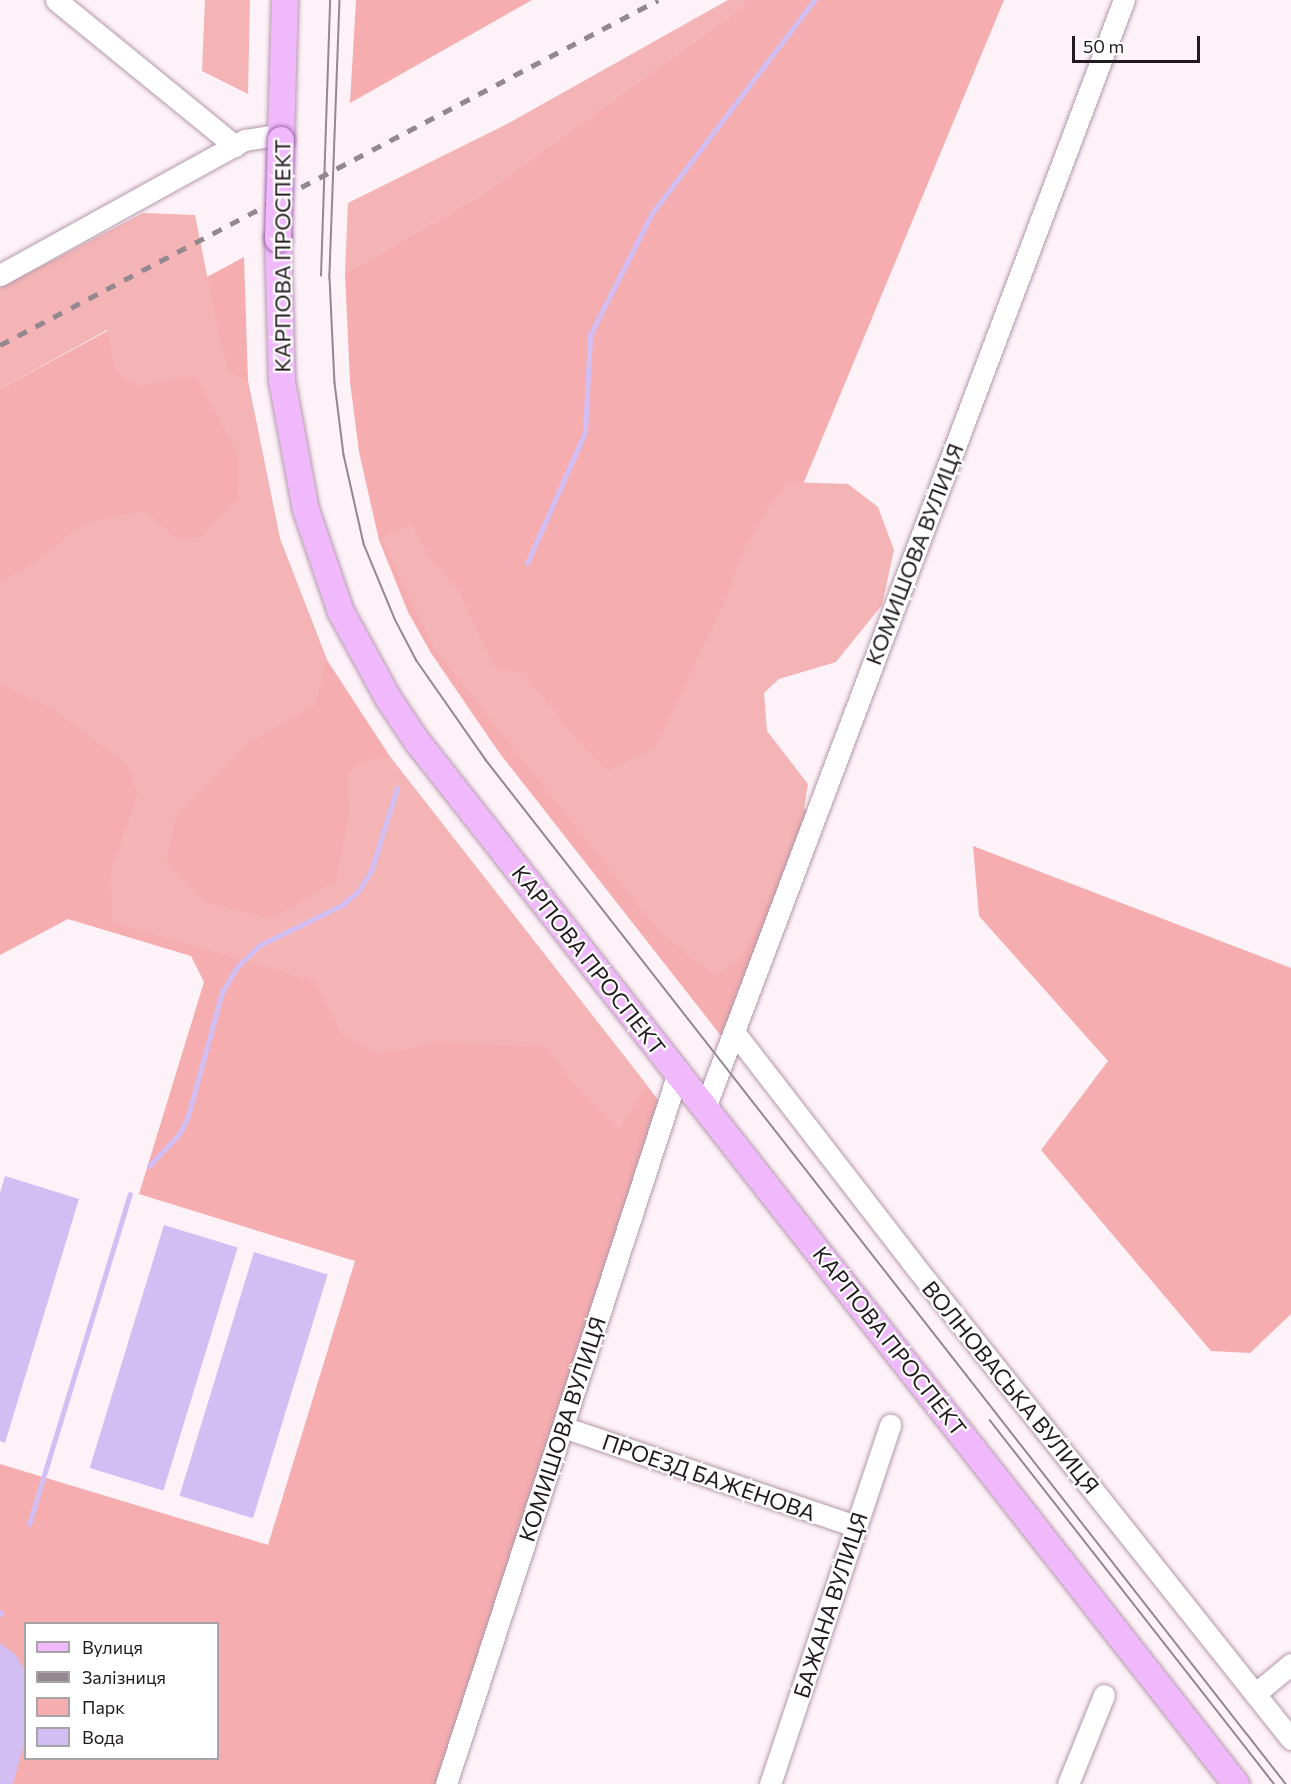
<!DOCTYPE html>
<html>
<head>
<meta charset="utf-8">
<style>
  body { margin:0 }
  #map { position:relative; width:1291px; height:1784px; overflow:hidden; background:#fef2f9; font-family:Commissioner,sans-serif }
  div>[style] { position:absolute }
  .green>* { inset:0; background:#f5adaf }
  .forest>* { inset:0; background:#f4b4b5 }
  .water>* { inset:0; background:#d2bef3; transform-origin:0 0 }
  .stream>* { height:5px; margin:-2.5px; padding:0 2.5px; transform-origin:2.5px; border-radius:2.5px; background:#d2bef3 }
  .roads { filter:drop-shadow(0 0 2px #b399aa) drop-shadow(0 0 2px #b399aa) }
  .minor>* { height:21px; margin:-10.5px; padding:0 10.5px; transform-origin:10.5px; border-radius:10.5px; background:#fff }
  .major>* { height:26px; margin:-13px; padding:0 13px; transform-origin:13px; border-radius:13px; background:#efb9fb }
  .tram>* { height:1.5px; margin:-0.75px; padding:0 0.75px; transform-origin:0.75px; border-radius:0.75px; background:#93888f }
  .rail>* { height:4.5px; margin-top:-2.25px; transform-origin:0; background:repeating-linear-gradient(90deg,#93888f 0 10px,transparent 0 20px) }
  .bridges { filter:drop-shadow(0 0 2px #a163ac) drop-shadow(0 0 2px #a163ac) }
  .major-bridge>* { height:26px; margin:-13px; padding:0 13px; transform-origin:13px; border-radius:13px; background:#efb9fb }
  span { translate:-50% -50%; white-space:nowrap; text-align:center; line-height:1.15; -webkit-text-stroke:4.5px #fff; paint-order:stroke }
  .street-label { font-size:22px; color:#231a20 }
  .legend { position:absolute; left:24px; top:1622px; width:195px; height:138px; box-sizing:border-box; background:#fff; border:2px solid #a7a3a6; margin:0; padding:8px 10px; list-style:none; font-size:18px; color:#231a20 }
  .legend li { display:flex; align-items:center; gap:12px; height:30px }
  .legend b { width:30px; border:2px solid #a7a3a6 }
  .scale { position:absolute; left:1072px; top:36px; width:128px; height:27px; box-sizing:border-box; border:3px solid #231a20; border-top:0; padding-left:8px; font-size:18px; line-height:21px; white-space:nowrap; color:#231a20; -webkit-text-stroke:4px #fff; paint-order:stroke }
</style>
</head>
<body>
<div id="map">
  <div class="green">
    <i style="clip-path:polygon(356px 0,532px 0,350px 103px)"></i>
    <i style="clip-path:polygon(746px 0,1004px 0,692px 752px,816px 815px,729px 1046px,498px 751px,431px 653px,408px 612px,379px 540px,359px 452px,350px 382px,345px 273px,481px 195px,728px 17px)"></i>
    <i style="clip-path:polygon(evenodd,244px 257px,248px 381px,280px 539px,327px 660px,391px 758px,666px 1110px,446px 1784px,0 1784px,0 1464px,268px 1545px,355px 1261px,139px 1194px,204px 982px,191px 956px,68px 919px,0 955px,0 389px,244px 257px,26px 1624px,218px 1624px,218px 1758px,26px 1758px,26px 1624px)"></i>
    <i style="clip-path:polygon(973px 846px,1291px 968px,1291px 1314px,1250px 1353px,1211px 1351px,1041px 1150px,1108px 1061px,979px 916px)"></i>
  </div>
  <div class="forest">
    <i style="clip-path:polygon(205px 0,250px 0,248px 94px,202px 71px)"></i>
    <i style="clip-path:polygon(728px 0,746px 0,728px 17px,481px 195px,345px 273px,348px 203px,507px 124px)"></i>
    <i style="clip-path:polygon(143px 213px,195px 215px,219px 336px,230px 373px,248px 381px,280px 539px,327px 660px,315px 705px,247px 744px,176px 814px,166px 864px,204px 902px,272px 919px,336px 881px,349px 812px,347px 773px,365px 760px,391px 758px,647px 1085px,620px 1130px,573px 1083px,546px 1047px,438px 1042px,376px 1054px,342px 1034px,314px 981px,112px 922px,111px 870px,138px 794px,127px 765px,53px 709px,0 684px,0 583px,32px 564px,84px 523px,145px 511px,174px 537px,199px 538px,237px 499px,238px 453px,195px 376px,137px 386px,115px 370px,107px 330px,0 389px,0 288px)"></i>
    <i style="clip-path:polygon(788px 482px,848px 484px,878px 507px,894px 550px,882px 605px,836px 662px,779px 679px,764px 693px,767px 731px,808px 784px,803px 815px,760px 920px,740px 960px,714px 976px,658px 930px,434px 648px,381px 538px,412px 525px,430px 558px,458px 590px,496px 670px,524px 673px,582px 746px,607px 771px,655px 748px,724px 603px,743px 552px,768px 508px)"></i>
  </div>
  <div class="water">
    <i style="clip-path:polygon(5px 1176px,79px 1199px,5px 1443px,0 1441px,0 1193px)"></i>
    <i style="left:164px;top:1225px;width:77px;height:254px;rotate:17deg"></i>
    <i style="left:254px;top:1252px;width:77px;height:255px;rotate:17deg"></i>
    <i style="clip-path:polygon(0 1643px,16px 1655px,25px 1672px,25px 1740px,13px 1784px,0 1784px)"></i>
  </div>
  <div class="stream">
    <i style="left:527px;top:563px;width:143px;rotate:-66.1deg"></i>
    <i style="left:585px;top:432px;width:97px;rotate:-87deg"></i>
    <i style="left:590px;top:335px;width:137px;rotate:-63.1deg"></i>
    <i style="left:652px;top:213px;width:268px;rotate:-52.7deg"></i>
    <i style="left:149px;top:1166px;width:44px;rotate:-46.8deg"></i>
    <i style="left:179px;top:1134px;width:20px;rotate:-63deg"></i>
    <i style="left:188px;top:1116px;width:129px;rotate:-74.7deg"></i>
    <i style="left:222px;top:992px;width:29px;rotate:-59deg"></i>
    <i style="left:237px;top:967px;width:32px;rotate:-44deg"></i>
    <i style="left:260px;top:945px;width:91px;rotate:-26deg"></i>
    <i style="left:342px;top:905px;width:23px;rotate:-41deg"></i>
    <i style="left:359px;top:890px;width:22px;rotate:-58deg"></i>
    <i style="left:371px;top:871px;width:87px;rotate:-72.6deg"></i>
    <i style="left:29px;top:1524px;width:345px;rotate:-73deg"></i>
    <i style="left:0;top:1614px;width:2px;rotate:-63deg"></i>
  </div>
  <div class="roads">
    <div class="minor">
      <i style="left:56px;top:0;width:231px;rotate:39.2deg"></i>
      <i style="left:0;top:275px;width:280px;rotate:-28.9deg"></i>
      <i style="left:245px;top:140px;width:36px;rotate:-9deg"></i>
      <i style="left:734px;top:1032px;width:288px;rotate:52.3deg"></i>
      <i style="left:910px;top:1260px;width:612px;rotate:51.5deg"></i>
      <i style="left:705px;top:1108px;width:1185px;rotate:-69.29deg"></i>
      <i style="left:563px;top:1427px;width:309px;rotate:18.7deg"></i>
      <i style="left:1255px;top:1694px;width:47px;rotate:-39.8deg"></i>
      <i style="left:446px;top:1784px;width:748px;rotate:-71.93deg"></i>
      <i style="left:770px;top:1784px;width:379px;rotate:-71.5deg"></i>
      <i style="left:1068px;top:1784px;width:96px;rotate:-68deg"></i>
    </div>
    <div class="major">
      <i style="left:281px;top:140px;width:140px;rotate:-88.4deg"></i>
      <i style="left:278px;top:239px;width:142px;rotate:88.4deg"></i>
      <i style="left:282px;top:381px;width:131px;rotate:79.5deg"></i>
      <i style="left:306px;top:510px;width:108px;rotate:71.1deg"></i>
      <i style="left:341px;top:612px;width:98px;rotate:61.3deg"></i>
      <i style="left:388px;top:698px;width:50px;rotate:56.3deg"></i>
      <i style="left:416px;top:740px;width:1328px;rotate:51.85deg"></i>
    </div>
  </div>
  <div class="tram">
    <i style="left:340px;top:0;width:278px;rotate:92.1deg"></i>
    <i style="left:330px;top:278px;width:105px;rotate:87.3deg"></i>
    <i style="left:335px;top:383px;width:73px;rotate:82.9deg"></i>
    <i style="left:344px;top:455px;width:91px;rotate:77.3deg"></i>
    <i style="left:364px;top:544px;width:81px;rotate:67.5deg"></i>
    <i style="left:395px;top:619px;width:47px;rotate:62.4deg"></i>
    <i style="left:417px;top:661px;width:121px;rotate:55.1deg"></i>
    <i style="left:486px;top:760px;width:1299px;rotate:52deg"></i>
    <i style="left:321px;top:276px;width:276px;rotate:-88.1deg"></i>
    <i style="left:990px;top:1420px;width:462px;rotate:52deg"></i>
  </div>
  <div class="rail">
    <i style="left:0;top:345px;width:743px;rotate:-27.67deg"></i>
  </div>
  <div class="bridges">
    <div class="major-bridge">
      <i style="left:278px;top:239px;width:99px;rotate:-88.3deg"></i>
    </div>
  </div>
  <div class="street-label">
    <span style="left:282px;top:256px;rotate:-90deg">КАРПОВА ПРОСПЕКТ</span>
    <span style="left:914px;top:554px;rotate:-69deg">КОМИШОВА ВУЛИЦЯ</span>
    <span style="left:589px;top:960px;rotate:52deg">КАРПОВА ПРОСПЕКТ</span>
    <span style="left:890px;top:1341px;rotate:52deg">КАРПОВА ПРОСПЕКТ</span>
    <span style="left:1011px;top:1387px;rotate:51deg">ВОЛНОВАСЬКА ВУЛИЦЯ</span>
    <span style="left:562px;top:1429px;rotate:-72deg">КОМИШОВА ВУЛИЦЯ</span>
    <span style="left:709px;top:1477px;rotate:19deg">ПРОЕЗД БАЖЕНОВА</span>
    <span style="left:830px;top:1605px;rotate:-72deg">БАЖАНА ВУЛИЦЯ</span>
  </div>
  <ul class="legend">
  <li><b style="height:8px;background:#efb9fb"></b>Вулиця</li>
  <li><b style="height:8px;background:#93888f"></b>Залізниця</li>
  <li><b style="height:16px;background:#f5adaf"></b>Парк</li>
  <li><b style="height:16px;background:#d2bef3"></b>Вода</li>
  </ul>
  <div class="scale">50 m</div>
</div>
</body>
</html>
